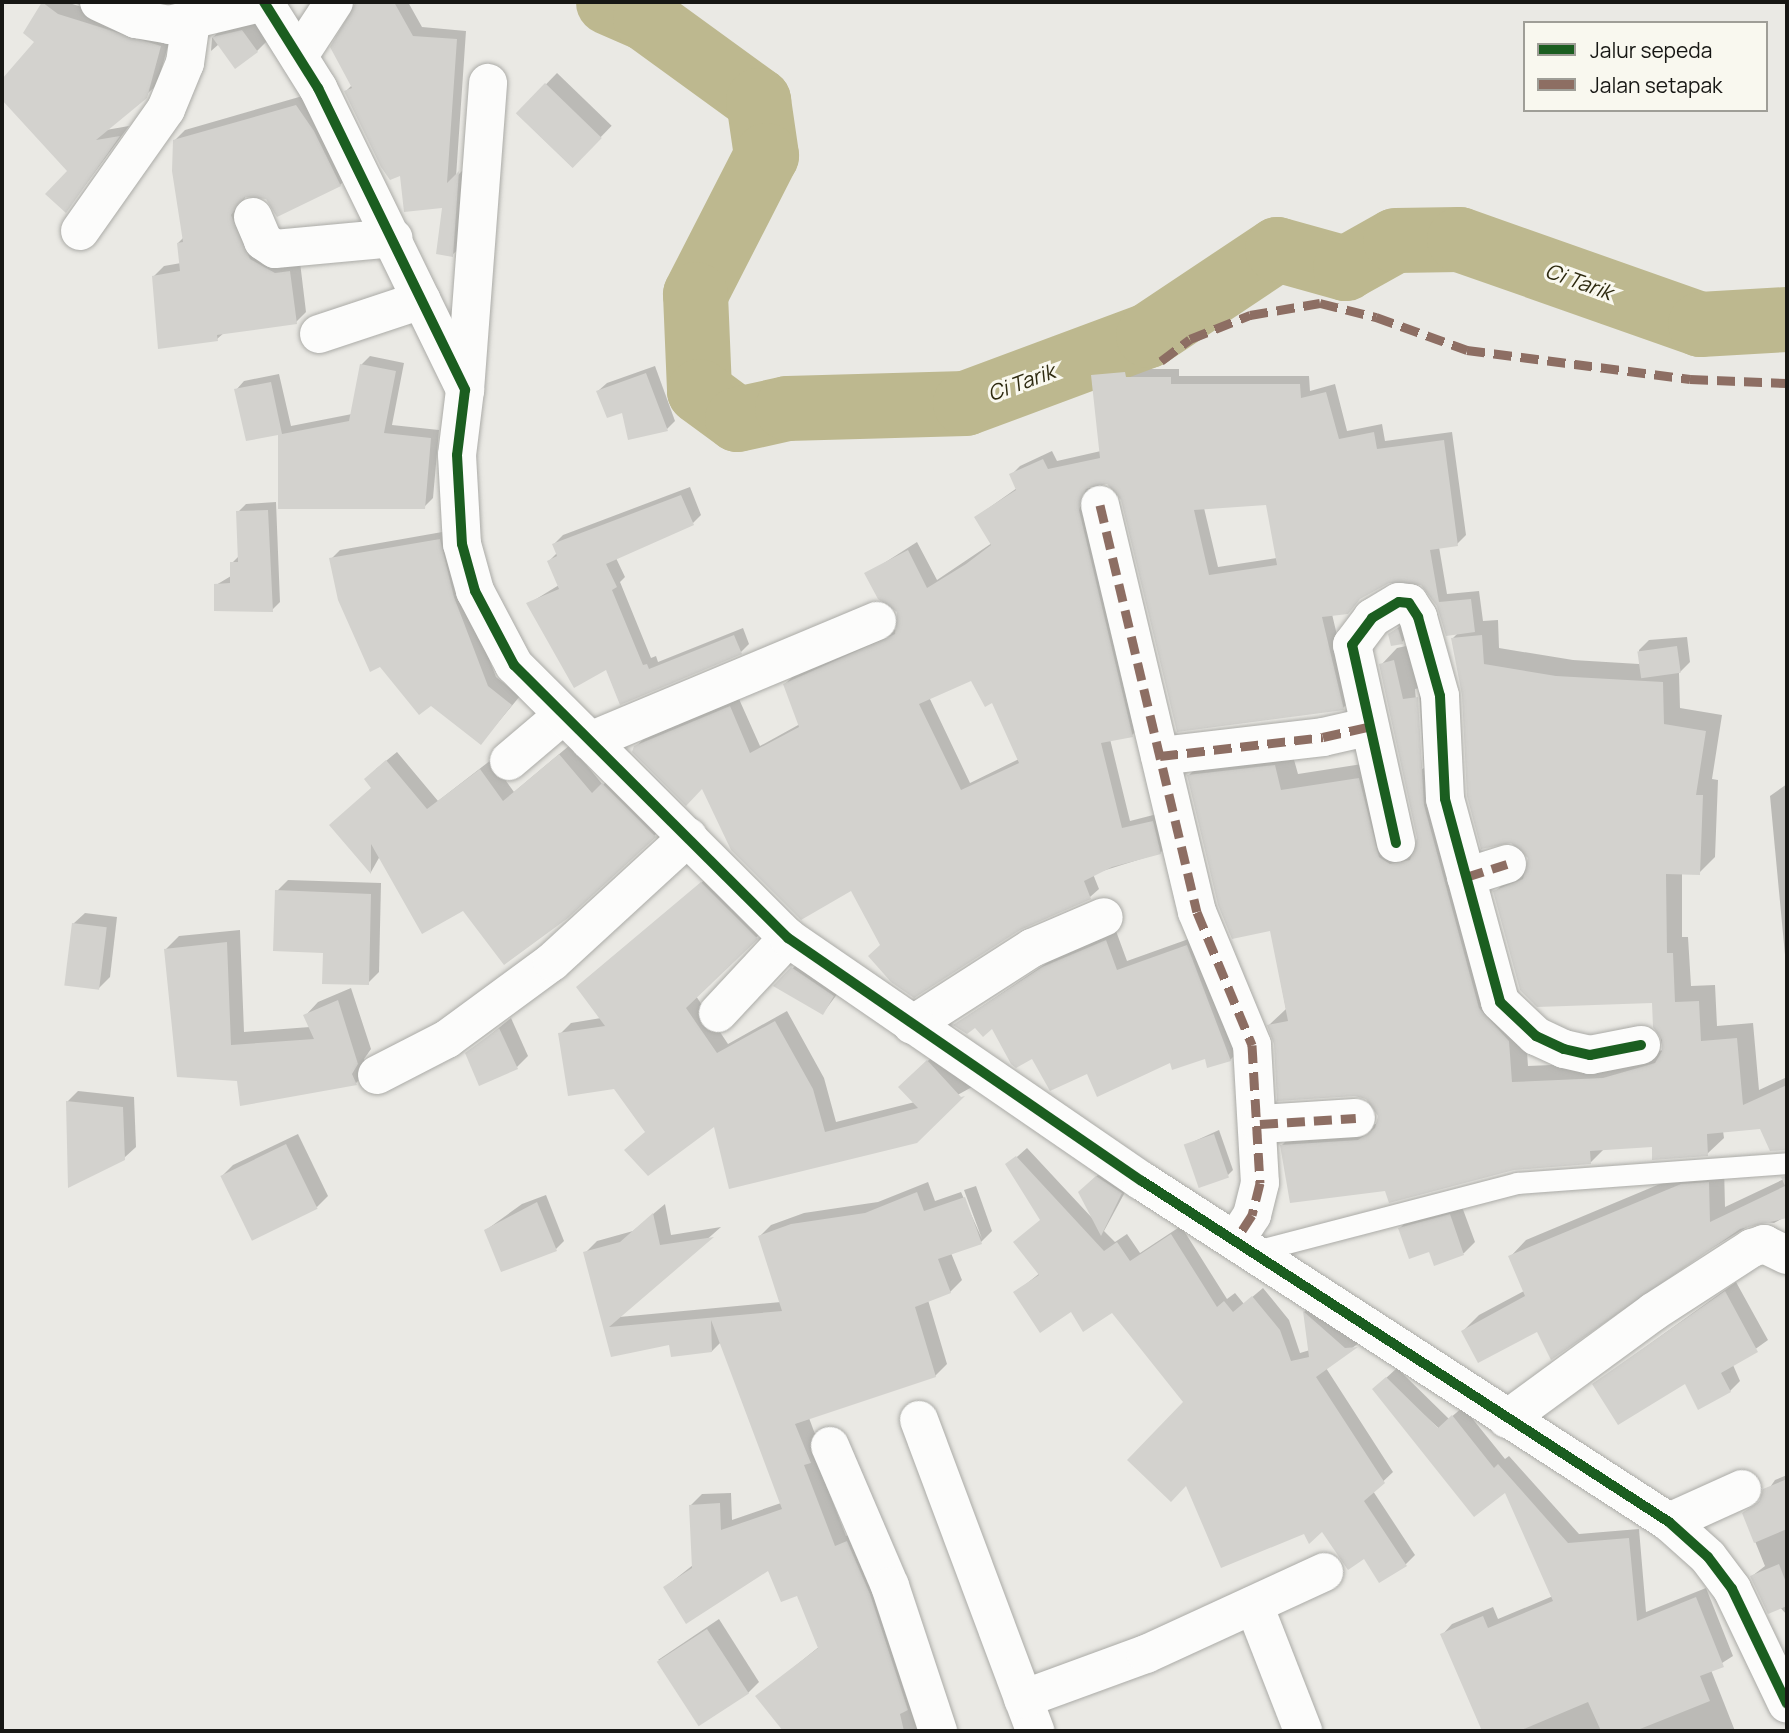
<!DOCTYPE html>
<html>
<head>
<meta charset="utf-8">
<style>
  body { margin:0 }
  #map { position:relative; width:1789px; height:1733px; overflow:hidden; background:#eae9e4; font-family:Manrope,sans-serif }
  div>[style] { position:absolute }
  .shadow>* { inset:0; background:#0003; transform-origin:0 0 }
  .river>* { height:65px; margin:-32.5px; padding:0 32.5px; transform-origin:32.5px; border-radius:32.5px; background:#bdb88f }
  .building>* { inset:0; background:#d3d2ce; transform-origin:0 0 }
  .roads { filter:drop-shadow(0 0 2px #ababa7) drop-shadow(0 0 2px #ababa7) }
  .service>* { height:21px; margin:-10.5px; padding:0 10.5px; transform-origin:10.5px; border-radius:10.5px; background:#fcfcfb }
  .minor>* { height:38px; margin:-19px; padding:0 19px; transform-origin:19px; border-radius:19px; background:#fcfcfb }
  .tertiary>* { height:38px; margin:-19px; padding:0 19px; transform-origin:19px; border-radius:19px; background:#fcfcfb }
  .quiet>* { height:9px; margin-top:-4.5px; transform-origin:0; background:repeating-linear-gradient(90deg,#8d6e63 0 18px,transparent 0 27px) }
  .cycleway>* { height:10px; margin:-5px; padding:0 5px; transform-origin:5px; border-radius:5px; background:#1b5e20 }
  span { translate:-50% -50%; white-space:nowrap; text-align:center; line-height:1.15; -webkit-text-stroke:6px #f9f8ef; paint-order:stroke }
  .water-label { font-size:21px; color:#2e2a10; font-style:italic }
  .frame { position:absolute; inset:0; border:4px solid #171714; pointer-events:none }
  .legend { position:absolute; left:1523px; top:21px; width:245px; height:91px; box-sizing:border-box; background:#f9f8ef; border:2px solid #9f9e97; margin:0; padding:9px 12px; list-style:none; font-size:21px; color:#171714 }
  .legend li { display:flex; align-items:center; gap:14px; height:35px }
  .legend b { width:35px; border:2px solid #9f9e97 }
</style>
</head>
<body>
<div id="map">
  <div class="shadow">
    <i style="clip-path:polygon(45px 2px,66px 2px,171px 35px,157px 85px,106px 130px,129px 126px,66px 211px,69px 171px,2px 98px,2px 82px,36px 41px)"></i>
    <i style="clip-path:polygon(357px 2px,408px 2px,422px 27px,466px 31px,456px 177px,468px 165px,462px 246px,452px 255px,444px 206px,401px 173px,346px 91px,352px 85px)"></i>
    <i style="clip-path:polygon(253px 20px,268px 40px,257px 51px,219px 44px,211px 51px,212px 38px,224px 27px)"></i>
    <i style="left:557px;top:73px;width:76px;height:57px;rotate:44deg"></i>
    <i style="clip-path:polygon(306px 95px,351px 174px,340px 185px,277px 215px,267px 198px,247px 195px,241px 203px,300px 262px,306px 312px,296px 322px,225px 332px,217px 339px,154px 276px,164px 266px,181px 263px,178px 243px,184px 237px,174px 141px,185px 130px)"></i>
    <i style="clip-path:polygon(370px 356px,404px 363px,392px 425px,439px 430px,433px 498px,424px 507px,280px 507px,280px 433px,236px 390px,244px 381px,279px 374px,291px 426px,352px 414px,361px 365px)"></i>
    <i style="clip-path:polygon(evenodd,1133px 364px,1134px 369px,1179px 369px,1179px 376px,1309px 376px,1310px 391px,1335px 384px,1347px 431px,1382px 424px,1385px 441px,1452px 432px,1466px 535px,1457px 544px,1439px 547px,1447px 594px,1479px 591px,1483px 621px,1498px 620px,1499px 648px,1573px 660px,1639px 664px,1639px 650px,1649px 640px,1687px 637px,1690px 662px,1679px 673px,1680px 708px,1722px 715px,1712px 779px,1718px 780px,1715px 857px,1699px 873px,1682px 873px,1682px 937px,1688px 937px,1691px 986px,1715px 985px,1717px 1026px,1753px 1023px,1759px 1090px,1787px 1077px,1787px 1148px,1771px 1149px,1761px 1127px,1723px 1131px,1724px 1138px,1707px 1154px,1654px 1145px,1604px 1149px,1590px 1163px,1514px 1169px,1386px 1189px,1282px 1145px,1298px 1129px,1376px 1124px,1380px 1116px,1367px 1097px,1276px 1043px,1269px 1025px,1286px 1009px,1271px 929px,1189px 775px,1205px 759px,1291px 749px,1298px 774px,1375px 762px,1407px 848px,1417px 846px,1419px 838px,1381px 665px,1397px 648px,1411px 645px,1525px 1024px,1528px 1066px,1621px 1062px,1663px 1050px,1653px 1001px,1495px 892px,1511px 876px,1527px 869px,1530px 857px,1464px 694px,1453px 638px,1459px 632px,1422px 583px,1387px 582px,1332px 614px,1352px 699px,1343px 708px,1178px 730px,1123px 499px,1106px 482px,1091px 486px,1087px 500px,1141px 726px,1132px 735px,1110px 739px,1130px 821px,1161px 813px,1169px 844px,1160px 853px,1093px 874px,1099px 889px,1090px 897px,882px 945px,852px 889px,703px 786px,635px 747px,645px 738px,739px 699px,760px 746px,800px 724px,785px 684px,794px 675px,897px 629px,899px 611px,867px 574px,917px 542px,937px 580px,992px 543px,976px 517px,1017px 488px,1011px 475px,1020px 466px,1052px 451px,1057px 461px,1101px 451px,1093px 376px,1102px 367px,1133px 364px,1268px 503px,1277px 558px,1218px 567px,1204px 508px,1268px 503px,1133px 364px,972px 678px,993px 701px,1019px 759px,970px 783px,929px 697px,972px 678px,1133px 364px,1419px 688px,1424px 768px,1422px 769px,1415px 689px,1419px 688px)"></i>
    <i style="clip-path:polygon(655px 366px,675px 421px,667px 429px,598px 391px,607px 383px)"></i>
    <i style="clip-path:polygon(690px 487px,701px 515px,693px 523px,616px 558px,625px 577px,620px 582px,651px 658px,656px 656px,658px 662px,743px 628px,749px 644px,741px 652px,621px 702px,607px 667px,528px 604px,559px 585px,549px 561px,557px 553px,554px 544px,563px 535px)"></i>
    <i style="clip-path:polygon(276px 502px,280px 602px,272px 610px,216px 585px,231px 576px,232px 563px,240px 555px,238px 512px,246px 504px)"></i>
    <i style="clip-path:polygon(448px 531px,462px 587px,496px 677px,520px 696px,481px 743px,331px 559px,340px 550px)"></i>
    <i style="clip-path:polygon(1403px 624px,1407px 637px,1402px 642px,1390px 634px)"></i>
    <i style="clip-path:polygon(570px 745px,603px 785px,613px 775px,664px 826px,654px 836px,463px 908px,380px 856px,371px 872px,331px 825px,373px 787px,376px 769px,397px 752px,438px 801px,491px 760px,514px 792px)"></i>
    <i style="clip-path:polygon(1787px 784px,1787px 976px,1770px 796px)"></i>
    <i style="clip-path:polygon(713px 873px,767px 927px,696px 996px,728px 1044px,787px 1011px,824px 1078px,836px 1122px,915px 1102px,911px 1076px,939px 1051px,972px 1087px,952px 1098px,916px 1141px,715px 1124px,647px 1131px,615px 1087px,560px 1034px,571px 1023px,601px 1018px,589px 977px)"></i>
    <i style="clip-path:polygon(288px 880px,381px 883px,379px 972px,368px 983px,324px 951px,277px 891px)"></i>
    <i style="clip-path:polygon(85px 913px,117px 917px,110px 977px,99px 988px,73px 924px)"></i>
    <i style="clip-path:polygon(240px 930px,244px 1032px,310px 1027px,305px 1016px,318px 1002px,351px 988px,371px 1049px,364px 1059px,369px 1070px,356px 1083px,238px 1079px,166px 949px,179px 936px)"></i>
    <i style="clip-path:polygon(1116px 931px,1127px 961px,1197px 936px,1240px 1050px,1230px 1060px,1206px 1057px,1087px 1071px,1032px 1057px,993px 1027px,956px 1024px,1054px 958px)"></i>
    <i style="clip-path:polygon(804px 957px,844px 985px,823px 1013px,776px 985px)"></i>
    <i style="clip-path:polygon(511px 1018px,528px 1056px,517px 1067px,467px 1054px)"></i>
    <i style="clip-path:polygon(78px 1091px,134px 1097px,136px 1147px,124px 1158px,67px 1102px)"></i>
    <i style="clip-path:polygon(1219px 1130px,1233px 1170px,1228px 1175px,1186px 1145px)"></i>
    <i style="clip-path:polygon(298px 1134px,328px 1196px,317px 1207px,222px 1176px,233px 1165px)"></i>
    <i style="clip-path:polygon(1027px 1148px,1093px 1219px,1090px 1182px,1107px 1167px,1130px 1183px,1104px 1231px,1115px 1242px,1127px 1234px,1140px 1253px,1181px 1226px,1227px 1299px,1235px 1293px,1244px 1304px,1263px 1288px,1289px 1320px,1300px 1353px,1310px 1350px,1304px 1312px,1313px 1303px,1364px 1339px,1326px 1368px,1393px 1472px,1373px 1491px,1415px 1555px,1406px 1564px,1380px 1581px,1364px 1556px,1322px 1530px,1305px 1532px,1185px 1402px,1113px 1311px,1071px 1310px,1016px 1292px,1040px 1273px,1042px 1220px,1008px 1165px)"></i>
    <i style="clip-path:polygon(1724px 1166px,1725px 1207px,1784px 1179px,1787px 1173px,1787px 1216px,1774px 1223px,1757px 1221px,1640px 1292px,1537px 1329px,1463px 1331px,1479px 1315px,1524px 1291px,1510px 1257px,1526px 1240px,1698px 1168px)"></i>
    <i style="clip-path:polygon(928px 1182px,935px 1201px,961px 1192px,982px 1239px,964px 1190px,976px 1186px,992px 1231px,981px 1242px,951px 1253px,962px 1280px,950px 1292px,928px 1300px,947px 1364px,935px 1376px,809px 1418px,821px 1450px,815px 1456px,846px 1536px,859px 1531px,918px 1731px,785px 1731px,758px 1696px,820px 1646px,798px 1593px,769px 1569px,665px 1587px,693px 1565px,691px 1505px,702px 1494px,731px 1493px,732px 1520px,781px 1503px,721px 1342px,712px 1351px,671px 1343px,612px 1355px,585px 1253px,597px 1241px,633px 1231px,665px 1204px,671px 1235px,721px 1227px,619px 1317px,781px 1302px,760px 1236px,771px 1225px,804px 1213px,878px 1202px)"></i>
    <i style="clip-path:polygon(546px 1195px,564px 1241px,556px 1249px,486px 1230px,522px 1204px)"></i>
    <i style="clip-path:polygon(1461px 1204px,1475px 1242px,1464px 1253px,1435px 1263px,1430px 1249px,1400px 1228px,1411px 1217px)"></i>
    <i style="clip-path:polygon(1736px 1282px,1768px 1340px,1733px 1365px,1740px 1381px,1730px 1391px,1686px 1382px,1594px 1384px)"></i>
    <i style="clip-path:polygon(1397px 1368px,1449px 1419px,1463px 1407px,1505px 1459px,1509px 1456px,1579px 1534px,1639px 1529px,1646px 1612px,1706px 1588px,1733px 1656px,1711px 1670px,1735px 1731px,1483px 1731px,1442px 1635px,1452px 1624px,1493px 1607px,1498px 1619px,1553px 1596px,1506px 1490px,1385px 1379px)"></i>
    <i style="clip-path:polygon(1787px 1475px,1787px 1615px,1752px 1576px,1765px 1566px,1744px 1514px,1762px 1499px,1775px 1480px)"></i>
    <i style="clip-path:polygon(719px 1619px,759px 1682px,748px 1693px,658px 1660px)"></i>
  </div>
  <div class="river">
    <i style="left:608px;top:2px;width:40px;rotate:23.4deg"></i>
    <i style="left:645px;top:18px;width:140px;rotate:36deg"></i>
    <i style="left:758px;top:100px;width:56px;rotate:81.7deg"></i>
    <i style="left:766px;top:155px;width:156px;rotate:117.1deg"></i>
    <i style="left:695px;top:294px;width:97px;rotate:87.6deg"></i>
    <i style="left:699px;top:391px;width:47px;rotate:36.4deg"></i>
    <i style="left:737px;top:419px;width:51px;rotate:-12.4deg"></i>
    <i style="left:787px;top:408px;width:178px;rotate:-1.6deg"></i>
    <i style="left:965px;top:403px;width:195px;rotate:-20.4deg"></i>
    <i style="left:1148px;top:335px;width:155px;rotate:-33.7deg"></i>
    <i style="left:1277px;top:249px;width:71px;rotate:15.6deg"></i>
    <i style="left:1345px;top:268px;width:57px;rotate:-29.2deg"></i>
    <i style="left:1395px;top:240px;width:64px;rotate:-0.9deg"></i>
    <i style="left:1459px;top:239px;width:256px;rotate:19.4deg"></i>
    <i style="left:1700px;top:324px;width:87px;rotate:-3.3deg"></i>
  </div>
  <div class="building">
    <i style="clip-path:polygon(42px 2px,58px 14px,161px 46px,147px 98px,96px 140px,120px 136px,66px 213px,45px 194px,67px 171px,2px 100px,2px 79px,34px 42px,23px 33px)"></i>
    <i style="clip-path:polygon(356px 2px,394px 2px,413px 36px,457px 39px,447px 183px,459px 171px,453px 257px,436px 254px,442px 208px,404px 212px,400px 176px,390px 180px,381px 167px,344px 91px,352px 88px,330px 47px)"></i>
    <i style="clip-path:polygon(242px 30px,258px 52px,235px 69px,212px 37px)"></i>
    <i style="left:545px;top:83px;width:79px;height:42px;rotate:44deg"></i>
    <i style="clip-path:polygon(296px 105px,314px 131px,341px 186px,277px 217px,266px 199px,245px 197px,231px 215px,250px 259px,275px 273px,290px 271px,297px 324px,217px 335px,218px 341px,158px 349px,152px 276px,180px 271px,177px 243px,183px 242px,172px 171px,173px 140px)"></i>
    <i style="clip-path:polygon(360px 364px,396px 371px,384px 433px,431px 438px,425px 509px,278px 509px,278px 435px,246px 441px,234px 389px,271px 382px,282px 434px,349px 421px)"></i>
    <i style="clip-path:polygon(evenodd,1125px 372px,1126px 377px,1171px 377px,1171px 384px,1300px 384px,1301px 398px,1326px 392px,1339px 439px,1374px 432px,1377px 449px,1444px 440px,1458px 546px,1430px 550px,1439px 602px,1471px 599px,1475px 632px,1446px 636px,1437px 606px,1421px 585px,1389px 583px,1360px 599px,1348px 614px,1322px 617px,1344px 710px,1177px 732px,1121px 500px,1107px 484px,1086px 489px,1079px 510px,1133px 737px,1101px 743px,1122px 828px,1153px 821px,1161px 854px,1112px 867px,1084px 881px,1091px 899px,1020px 930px,914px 998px,891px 982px,868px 956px,880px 945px,851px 891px,801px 920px,731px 850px,702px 789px,686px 806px,632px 752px,634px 746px,730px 706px,750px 753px,799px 727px,783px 684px,895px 634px,897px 612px,878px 599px,864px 573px,908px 550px,927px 588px,966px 564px,991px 545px,974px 517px,1016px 490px,1009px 474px,1043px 459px,1048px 469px,1100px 458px,1091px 375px,1125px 372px,1266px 505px,1277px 565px,1209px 575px,1194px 510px,1266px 505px,1125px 372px,971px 681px,985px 707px,992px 703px,1019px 763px,961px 790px,919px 704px,971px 681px)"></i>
    <i style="clip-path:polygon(646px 373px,668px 431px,628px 440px,622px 413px,607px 418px,596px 391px)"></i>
    <i style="clip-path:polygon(681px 495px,694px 525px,606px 564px,617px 587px,612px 590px,643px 665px,647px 664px,649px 669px,734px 635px,742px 654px,620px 705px,606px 670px,574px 688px,526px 603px,559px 589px,547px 561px,557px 556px,552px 544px)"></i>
    <i style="clip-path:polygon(268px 510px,273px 612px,214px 611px,214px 584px,230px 583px,230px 562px,238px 562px,236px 511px)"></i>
    <i style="clip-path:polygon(440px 539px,454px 597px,488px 686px,512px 705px,481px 745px,431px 706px,419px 715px,380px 667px,370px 672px,338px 600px,329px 558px)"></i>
    <i style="clip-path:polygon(1398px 628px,1403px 644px,1391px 646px,1388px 634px)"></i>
    <i style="clip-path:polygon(1482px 635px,1484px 664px,1556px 676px,1663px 682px,1664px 724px,1706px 731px,1696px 795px,1703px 795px,1700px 875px,1666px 874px,1667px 953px,1673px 953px,1675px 1002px,1699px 1001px,1701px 1041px,1737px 1038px,1743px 1105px,1787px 1085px,1787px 1150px,1770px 1151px,1760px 1129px,1707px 1134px,1708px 1156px,1652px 1160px,1652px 1147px,1590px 1151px,1591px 1164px,1514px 1170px,1389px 1203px,1385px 1191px,1290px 1203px,1280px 1145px,1358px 1140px,1375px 1128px,1378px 1116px,1366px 1099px,1355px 1096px,1277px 1101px,1274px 1044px,1267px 1025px,1288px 1021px,1270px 931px,1232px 939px,1218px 905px,1187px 775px,1275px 765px,1281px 790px,1359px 778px,1379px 857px,1390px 864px,1410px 860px,1417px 838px,1379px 664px,1394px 660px,1403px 699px,1418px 697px,1424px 805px,1479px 1008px,1509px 1041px,1512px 1082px,1603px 1078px,1655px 1063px,1662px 1051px,1662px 1040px,1653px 1027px,1652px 1003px,1537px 1007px,1520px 990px,1493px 891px,1523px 879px,1528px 858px,1511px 843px,1481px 849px,1467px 796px,1462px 695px,1451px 638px)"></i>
    <i style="left:1677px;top:646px;width:27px;height:40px;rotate:82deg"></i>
    <i style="clip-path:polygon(559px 754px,592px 793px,602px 783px,656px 837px,568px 918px,504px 965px,463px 911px,422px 934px,371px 844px,371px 874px,329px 825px,371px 788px,364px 779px,386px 760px,427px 809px,480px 769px,503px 801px)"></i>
    <i style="clip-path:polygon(701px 882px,758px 939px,686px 1008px,717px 1053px,775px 1021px,813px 1089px,825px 1132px,918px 1108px,898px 1087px,927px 1060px,961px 1097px,965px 1096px,917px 1143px,729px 1189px,714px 1127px,648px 1176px,624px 1150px,645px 1132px,614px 1089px,568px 1096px,558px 1033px,605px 1026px,576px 987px)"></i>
    <i style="clip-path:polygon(275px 890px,371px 894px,369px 985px,322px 984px,323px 953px,273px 951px)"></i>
    <i style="left:72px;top:923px;width:35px;height:63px;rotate:7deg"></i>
    <i style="clip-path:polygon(1106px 940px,1117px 970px,1187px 945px,1231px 1061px,1207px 1068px,1205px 1059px,1172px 1070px,1170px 1063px,1097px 1097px,1087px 1074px,1050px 1091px,1032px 1059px,1016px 1068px,1011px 1064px,992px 1029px,983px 1037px,975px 1028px,967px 1034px,953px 1025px,1042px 967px)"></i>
    <i style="clip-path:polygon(227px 942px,231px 1045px,314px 1039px,303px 1015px,338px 1000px,358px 1064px,352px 1074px,357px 1085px,240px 1106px,237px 1081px,177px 1077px,164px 949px)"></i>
    <i style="clip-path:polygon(791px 967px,834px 996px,823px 1015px,773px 986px)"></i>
    <i style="clip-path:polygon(499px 1028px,518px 1069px,479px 1086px,465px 1053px)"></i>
    <i style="clip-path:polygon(66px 1101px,123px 1107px,125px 1160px,68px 1188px)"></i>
    <i style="left:1214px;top:1134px;width:46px;height:32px;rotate:71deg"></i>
    <i style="left:286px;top:1144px;width:72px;height:73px;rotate:64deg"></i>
    <i style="clip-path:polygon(1016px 1156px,1104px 1251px,1117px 1242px,1130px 1261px,1171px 1234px,1217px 1307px,1224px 1301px,1233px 1312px,1252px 1296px,1280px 1330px,1291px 1361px,1309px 1357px,1303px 1311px,1345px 1348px,1358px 1347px,1316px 1377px,1385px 1483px,1364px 1501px,1407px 1566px,1379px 1583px,1364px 1559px,1348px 1570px,1322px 1532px,1309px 1544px,1304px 1534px,1221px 1568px,1186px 1486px,1171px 1502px,1127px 1460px,1183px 1402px,1112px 1313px,1083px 1332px,1071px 1312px,1040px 1333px,1013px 1292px,1039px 1275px,1013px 1242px,1040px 1220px,1005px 1164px)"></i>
    <i style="clip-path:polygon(1096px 1176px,1122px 1193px,1101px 1236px,1078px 1192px)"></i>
    <i style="clip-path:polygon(1787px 1176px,1787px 1218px,1740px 1229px,1551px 1360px,1537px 1332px,1478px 1363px,1461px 1331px,1525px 1296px,1508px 1256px,1681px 1184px,1709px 1182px,1710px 1222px,1785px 1186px,1781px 1177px)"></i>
    <i style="clip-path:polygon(917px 1192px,924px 1211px,965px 1197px,982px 1244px,938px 1259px,951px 1293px,915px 1307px,936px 1377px,795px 1424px,811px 1463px,804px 1465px,835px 1546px,847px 1541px,870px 1594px,908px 1710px,900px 1714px,904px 1731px,783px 1731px,755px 1696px,818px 1648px,797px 1596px,781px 1602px,768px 1571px,686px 1624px,663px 1587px,692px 1568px,689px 1505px,720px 1503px,721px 1530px,782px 1509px,711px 1320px,712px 1352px,671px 1357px,669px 1345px,611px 1357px,583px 1252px,620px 1242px,653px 1213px,660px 1245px,714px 1237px,609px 1327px,782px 1311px,758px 1236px,791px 1224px,865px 1213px)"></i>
    <i style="clip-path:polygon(537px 1202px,557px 1251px,501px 1272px,484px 1230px)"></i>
    <i style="clip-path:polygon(1450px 1214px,1464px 1255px,1434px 1266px,1429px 1252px,1409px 1259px,1398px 1228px)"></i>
    <i style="clip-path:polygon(1725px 1291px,1758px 1352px,1721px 1373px,1731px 1392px,1698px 1410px,1685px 1384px,1618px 1425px,1592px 1384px)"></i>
    <i style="clip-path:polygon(1386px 1377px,1438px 1428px,1452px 1415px,1494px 1468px,1498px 1464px,1568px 1543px,1629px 1538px,1637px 1621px,1696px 1597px,1724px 1667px,1700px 1676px,1710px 1701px,1635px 1731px,1601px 1731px,1588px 1702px,1519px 1731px,1482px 1731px,1440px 1634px,1483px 1616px,1488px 1628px,1553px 1601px,1505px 1493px,1474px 1517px,1372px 1389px)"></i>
    <i style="clip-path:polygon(1787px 1479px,1787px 1529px,1754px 1543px,1742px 1513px,1759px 1502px,1763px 1489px)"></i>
    <i style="clip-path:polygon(1779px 1564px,1787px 1585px,1787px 1606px,1768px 1614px,1750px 1576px)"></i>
    <i style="left:707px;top:1629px;width:77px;height:60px;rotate:57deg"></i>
  </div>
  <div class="roads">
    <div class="service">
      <i style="left:1252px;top:1252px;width:274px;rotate:-14.6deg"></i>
      <i style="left:1517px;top:1183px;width:271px;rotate:-4.2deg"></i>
    </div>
    <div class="minor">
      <i style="left:99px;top:2px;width:41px;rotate:24.7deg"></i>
      <i style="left:136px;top:19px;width:34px;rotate:10deg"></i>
      <i style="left:169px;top:25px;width:98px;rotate:-13.6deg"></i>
      <i style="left:300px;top:54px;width:62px;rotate:-56.8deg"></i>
      <i style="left:253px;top:217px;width:26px;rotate:67deg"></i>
      <i style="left:263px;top:241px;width:14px;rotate:34deg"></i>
      <i style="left:275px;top:249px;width:119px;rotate:-5.3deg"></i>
      <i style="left:80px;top:231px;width:149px;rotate:-54.8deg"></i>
      <i style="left:166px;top:109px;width:50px;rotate:-67.6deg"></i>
      <i style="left:185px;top:63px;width:42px;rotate:-81.9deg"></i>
      <i style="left:319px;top:334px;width:108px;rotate:-18.4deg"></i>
      <i style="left:465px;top:390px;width:308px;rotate:-85.7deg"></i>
      <i style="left:1100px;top:505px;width:418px;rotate:76.6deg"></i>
      <i style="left:1197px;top:912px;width:144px;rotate:67.5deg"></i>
      <i style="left:1252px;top:1045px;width:138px;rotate:86.7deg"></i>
      <i style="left:1260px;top:1183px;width:33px;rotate:104deg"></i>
      <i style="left:1252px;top:1215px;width:31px;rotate:123deg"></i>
      <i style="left:590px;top:741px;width:311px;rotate:-22.7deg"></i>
      <i style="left:1160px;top:756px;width:164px;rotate:-6.6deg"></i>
      <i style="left:1323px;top:737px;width:45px;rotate:-12.8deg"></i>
      <i style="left:509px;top:761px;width:71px;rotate:-40.4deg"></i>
      <i style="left:1396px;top:843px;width:203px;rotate:-102.5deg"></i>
      <i style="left:1352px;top:645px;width:34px;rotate:-53deg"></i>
      <i style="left:1372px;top:618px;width:31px;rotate:-31deg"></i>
      <i style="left:1399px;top:602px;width:10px;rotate:6deg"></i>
      <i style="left:1409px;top:603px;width:17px;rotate:57deg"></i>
      <i style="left:1418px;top:617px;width:82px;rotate:74.4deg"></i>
      <i style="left:1440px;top:696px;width:103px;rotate:87.2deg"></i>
      <i style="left:1445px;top:799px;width:210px;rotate:74.8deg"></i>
      <i style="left:1500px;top:1002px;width:50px;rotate:43.4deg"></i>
      <i style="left:1536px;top:1036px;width:31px;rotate:25deg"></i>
      <i style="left:1564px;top:1049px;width:27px;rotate:13deg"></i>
      <i style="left:1590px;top:1055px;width:52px;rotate:-11.1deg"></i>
      <i style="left:1466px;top:877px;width:43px;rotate:-17.6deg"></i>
      <i style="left:718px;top:1013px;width:103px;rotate:-47deg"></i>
      <i style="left:912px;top:1025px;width:143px;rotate:-32.7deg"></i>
      <i style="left:1032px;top:948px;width:78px;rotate:-23.3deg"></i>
      <i style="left:377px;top:1075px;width:79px;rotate:-27.2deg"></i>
      <i style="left:447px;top:1039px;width:130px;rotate:-36.3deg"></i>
      <i style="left:552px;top:962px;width:185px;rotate:-42.6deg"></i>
      <i style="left:1260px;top:1124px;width:96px;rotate:-3.6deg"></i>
      <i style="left:1507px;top:1419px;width:181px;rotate:-36.2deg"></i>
      <i style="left:1653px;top:1312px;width:118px;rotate:-32.9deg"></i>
      <i style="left:1752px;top:1248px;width:13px;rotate:-18deg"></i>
      <i style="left:1764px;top:1244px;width:25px;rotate:26deg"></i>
      <i style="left:919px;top:1420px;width:332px;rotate:69.5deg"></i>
      <i style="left:830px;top:1446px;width:152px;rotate:66.8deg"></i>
      <i style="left:890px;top:1586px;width:153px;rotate:71.7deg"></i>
      <i style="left:1669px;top:1522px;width:80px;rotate:-24.3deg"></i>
      <i style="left:1254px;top:1605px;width:135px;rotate:68.7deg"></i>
      <i style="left:1023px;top:1699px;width:131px;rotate:-20.1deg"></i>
      <i style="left:1146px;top:1654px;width:196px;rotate:-24.7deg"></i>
    </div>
    <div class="tertiary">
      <i style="left:264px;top:2px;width:102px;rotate:57.9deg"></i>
      <i style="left:318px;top:88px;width:336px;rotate:64deg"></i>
      <i style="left:465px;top:390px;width:65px;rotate:97deg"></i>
      <i style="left:457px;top:455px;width:89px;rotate:86.8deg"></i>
      <i style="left:462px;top:544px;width:49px;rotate:74.5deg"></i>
      <i style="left:475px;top:591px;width:84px;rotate:62.2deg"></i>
      <i style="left:514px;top:665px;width:387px;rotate:44.9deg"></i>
      <i style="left:788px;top:938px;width:429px;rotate:34.5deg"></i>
      <i style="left:1142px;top:1181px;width:628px;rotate:32.91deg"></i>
      <i style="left:1669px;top:1522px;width:52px;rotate:41.9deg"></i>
      <i style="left:1708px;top:1557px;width:40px;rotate:53deg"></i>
      <i style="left:1732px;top:1589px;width:127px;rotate:64.4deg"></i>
    </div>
  </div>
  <div class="quiet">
    <i style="left:1161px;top:361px;width:36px;rotate:-37deg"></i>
    <i style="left:1190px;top:339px;width:65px;rotate:-21.8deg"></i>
    <i style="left:1250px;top:315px;width:71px;rotate:-9.7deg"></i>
    <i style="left:1320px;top:303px;width:58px;rotate:14deg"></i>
    <i style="left:1376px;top:317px;width:97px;rotate:19.9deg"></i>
    <i style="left:1467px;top:350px;width:225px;rotate:7.4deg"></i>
    <i style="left:1690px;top:379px;width:97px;rotate:2.4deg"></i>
    <i style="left:1100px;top:505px;width:418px;rotate:76.6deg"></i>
    <i style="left:1197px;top:912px;width:144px;rotate:67.5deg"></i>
    <i style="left:1252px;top:1045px;width:138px;rotate:86.7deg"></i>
    <i style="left:1260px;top:1183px;width:33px;rotate:104deg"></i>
    <i style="left:1252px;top:1215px;width:31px;rotate:123deg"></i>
    <i style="left:1160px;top:756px;width:164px;rotate:-6.6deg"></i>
    <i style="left:1323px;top:737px;width:45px;rotate:-12.8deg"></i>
    <i style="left:1466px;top:877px;width:43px;rotate:-17.6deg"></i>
    <i style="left:1260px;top:1124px;width:96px;rotate:-3.6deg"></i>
  </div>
  <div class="cycleway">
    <i style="left:264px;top:2px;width:102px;rotate:57.9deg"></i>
    <i style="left:318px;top:88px;width:336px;rotate:64deg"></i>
    <i style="left:465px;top:390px;width:65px;rotate:97deg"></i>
    <i style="left:457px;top:455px;width:89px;rotate:86.8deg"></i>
    <i style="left:462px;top:544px;width:49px;rotate:74.5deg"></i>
    <i style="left:475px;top:591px;width:84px;rotate:62.2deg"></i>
    <i style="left:514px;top:665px;width:387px;rotate:44.9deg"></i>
    <i style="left:788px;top:938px;width:429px;rotate:34.5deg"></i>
    <i style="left:1142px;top:1181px;width:628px;rotate:32.91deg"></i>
    <i style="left:1669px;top:1522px;width:52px;rotate:41.9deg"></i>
    <i style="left:1708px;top:1557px;width:40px;rotate:53deg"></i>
    <i style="left:1732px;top:1589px;width:127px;rotate:64.4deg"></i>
    <i style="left:1396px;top:843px;width:203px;rotate:-102.5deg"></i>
    <i style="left:1352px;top:645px;width:34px;rotate:-53deg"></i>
    <i style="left:1372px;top:618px;width:31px;rotate:-31deg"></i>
    <i style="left:1399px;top:602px;width:10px;rotate:6deg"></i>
    <i style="left:1409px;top:603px;width:17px;rotate:57deg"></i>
    <i style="left:1418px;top:617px;width:82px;rotate:74.4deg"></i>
    <i style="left:1440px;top:696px;width:103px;rotate:87.2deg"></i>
    <i style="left:1445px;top:799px;width:210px;rotate:74.8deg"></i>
    <i style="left:1500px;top:1002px;width:50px;rotate:43.4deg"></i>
    <i style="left:1536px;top:1036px;width:31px;rotate:25deg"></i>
    <i style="left:1564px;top:1049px;width:27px;rotate:13deg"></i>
    <i style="left:1590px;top:1055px;width:52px;rotate:-11.1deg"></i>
  </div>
  <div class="water-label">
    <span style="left:1579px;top:281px;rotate:20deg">Ci Tarik</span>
    <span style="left:1021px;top:382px;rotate:-20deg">Ci Tarik</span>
  </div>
  <div class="frame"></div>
  <ul class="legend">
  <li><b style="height:9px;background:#1b5e20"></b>Jalur sepeda</li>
  <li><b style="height:9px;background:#8d6e63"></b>Jalan setapak</li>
  </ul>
</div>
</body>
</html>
